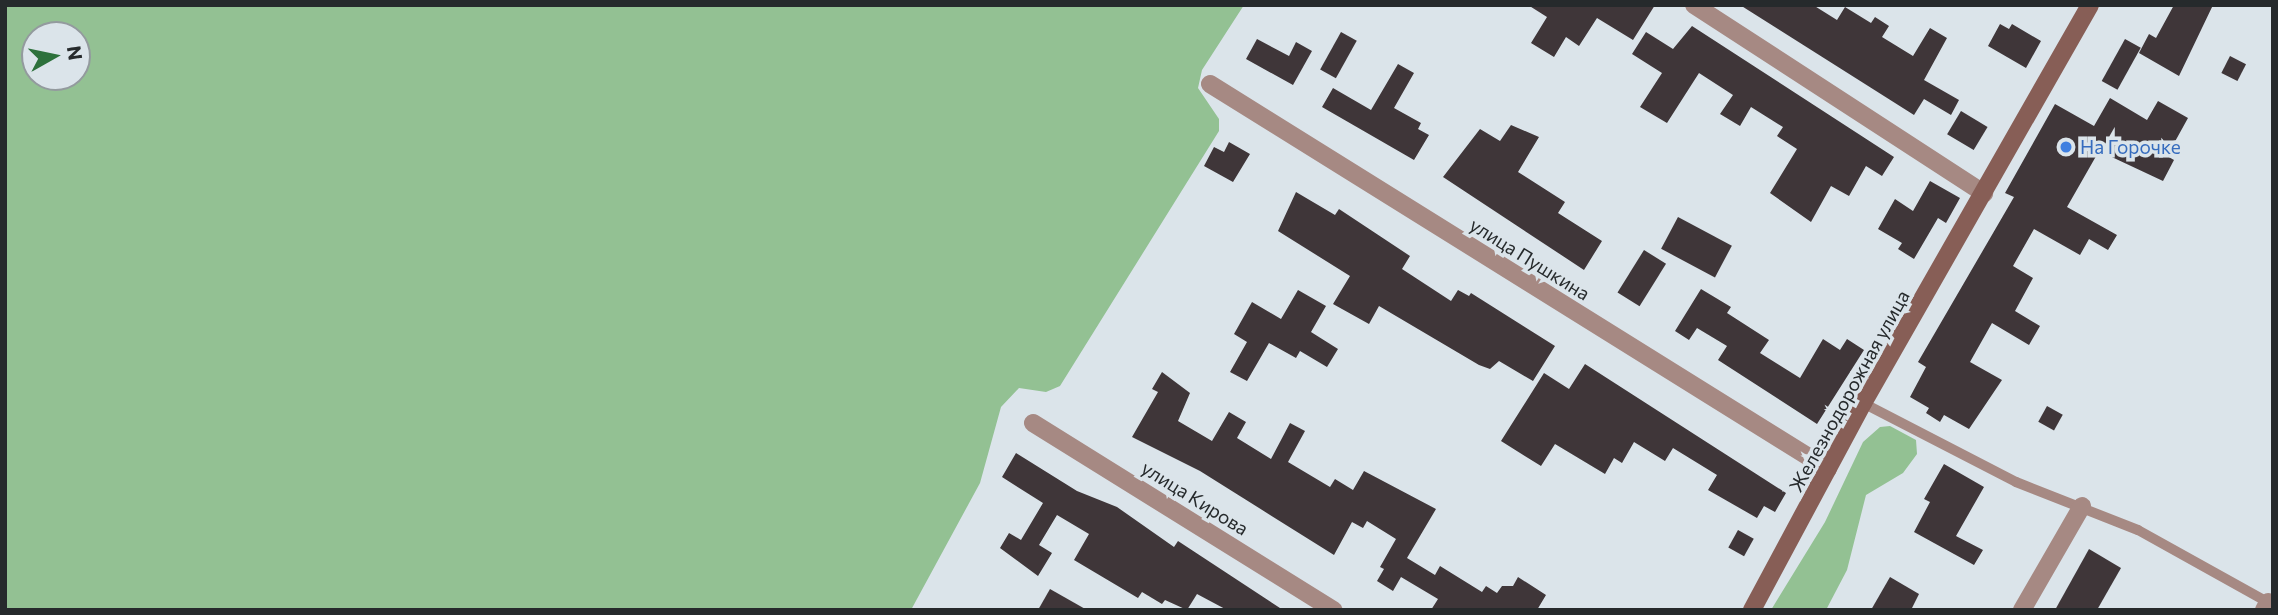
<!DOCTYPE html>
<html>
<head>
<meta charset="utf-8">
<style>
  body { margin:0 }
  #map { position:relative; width:2278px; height:615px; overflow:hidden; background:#dbe4ea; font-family:Commissioner,sans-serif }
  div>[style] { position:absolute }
  .forest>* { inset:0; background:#93c193 }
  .building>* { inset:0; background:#3f3639; transform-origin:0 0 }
  .lane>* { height:10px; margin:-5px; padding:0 5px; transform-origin:5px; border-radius:5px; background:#a68983 }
  .street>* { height:18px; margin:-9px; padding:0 9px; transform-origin:9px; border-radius:9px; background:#a68983 }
  .secondary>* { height:18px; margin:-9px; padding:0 9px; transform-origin:9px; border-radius:9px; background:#875e56 }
  .dots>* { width:19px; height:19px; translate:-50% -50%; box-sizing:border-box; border:4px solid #dbe4ea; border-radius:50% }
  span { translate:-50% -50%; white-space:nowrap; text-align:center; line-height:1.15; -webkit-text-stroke:7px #dbe4ea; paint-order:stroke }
  .shop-label { font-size:19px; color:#366cbe }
  .left { translate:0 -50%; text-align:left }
  .street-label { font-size:19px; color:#262a2c }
  .frame { position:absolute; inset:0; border:7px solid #262a2c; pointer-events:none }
  .north { position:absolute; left:21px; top:21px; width:70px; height:70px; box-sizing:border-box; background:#dbe4ea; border:2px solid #939a9e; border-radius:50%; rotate:81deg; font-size:19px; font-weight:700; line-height:28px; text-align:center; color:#262a2c }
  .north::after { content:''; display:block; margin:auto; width:24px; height:32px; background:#2d713c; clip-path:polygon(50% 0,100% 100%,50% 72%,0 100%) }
</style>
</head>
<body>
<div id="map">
  <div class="forest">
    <i style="clip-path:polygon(evenodd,5px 5px,1244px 5px,1202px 70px,1198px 88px,1219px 119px,1219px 131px,1060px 386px,1046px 392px,1019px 388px,1001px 407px,980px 483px,911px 610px,5px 610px,5px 5px,35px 35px,77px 35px,77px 77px,35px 77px,35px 35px)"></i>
    <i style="clip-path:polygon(1890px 426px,1916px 440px,1917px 454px,1903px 473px,1866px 495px,1847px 570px,1826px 610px,1771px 610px,1825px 522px,1863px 442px,1880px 427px)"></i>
  </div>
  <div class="building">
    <i style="clip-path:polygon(1528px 5px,1655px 5px,1633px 40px,1597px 18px,1579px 46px,1566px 37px,1554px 57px,1531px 43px,1547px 17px)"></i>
    <i style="clip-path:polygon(1740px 5px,1813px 5px,1837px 20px,1845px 7px,1871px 23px,1875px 17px,1889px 26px,1882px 37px,1913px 56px,1930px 28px,1947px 38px,1924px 80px,1959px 100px,1951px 115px,1924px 99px,1914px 115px)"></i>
    <i style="clip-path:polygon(2174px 5px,2213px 5px,2179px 76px,2139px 53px,2149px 34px,2156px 38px)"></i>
    <i style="clip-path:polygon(2000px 24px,2009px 29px,2012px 24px,2041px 41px,2026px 68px,1988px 46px)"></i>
    <i style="clip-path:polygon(1692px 26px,1894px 157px,1882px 176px,1866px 166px,1849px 196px,1831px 186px,1811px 222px,1770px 193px,1797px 149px,1777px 136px,1783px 127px,1751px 107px,1740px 126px,1720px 114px,1733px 95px,1699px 73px,1667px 123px,1640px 107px,1662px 73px,1632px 54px,1646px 32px,1673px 49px)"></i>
    <i style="left:1341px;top:32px;width:18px;height:43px;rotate:29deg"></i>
    <i style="clip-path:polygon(1257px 39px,1289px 56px,1296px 42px,1312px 51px,1293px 85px,1246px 59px)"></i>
    <i style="left:2125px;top:39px;width:18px;height:48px;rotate:29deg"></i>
    <i style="left:2230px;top:56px;width:18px;height:19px;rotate:27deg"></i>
    <i style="clip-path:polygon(1398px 64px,1414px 73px,1394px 108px,1421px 123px,1418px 129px,1429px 135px,1414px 160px,1322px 107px,1333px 88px,1371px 110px)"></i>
    <i style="clip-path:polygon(2110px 98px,2147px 120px,2158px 101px,2188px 118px,2167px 156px,2174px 160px,2163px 181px,2099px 151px,2067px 207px,2117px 235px,2108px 250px,2089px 239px,2080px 255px,2034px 229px,2013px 266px,2033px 278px,2015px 311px,2040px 326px,2029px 345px,1992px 323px,1970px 362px,2002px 380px,1969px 429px,1944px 415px,1940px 422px,1926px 413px,1929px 408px,1910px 397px,1926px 367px,1918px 362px,2014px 197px,2005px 193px,2055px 104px,2094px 126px)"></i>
    <i style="left:1961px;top:111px;width:31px;height:27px;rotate:31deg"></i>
    <i style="clip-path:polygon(1511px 125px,1539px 137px,1518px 172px,1565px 202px,1558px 213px,1602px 241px,1584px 270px,1443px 177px,1480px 129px,1500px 141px)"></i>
    <i style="clip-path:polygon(1229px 142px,1250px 154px,1233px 182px,1204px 166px,1214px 147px,1224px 152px)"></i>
    <i style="clip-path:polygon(1930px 181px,1960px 198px,1946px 223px,1938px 218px,1914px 259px,1898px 249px,1902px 243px,1878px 229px,1895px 199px,1913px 211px)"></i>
    <i style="clip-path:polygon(1296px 192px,1335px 215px,1339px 209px,1410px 256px,1402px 269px,1451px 301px,1458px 290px,1469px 296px,1471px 293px,1555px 346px,1533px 381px,1499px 361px,1490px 369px,1479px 365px,1379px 306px,1369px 324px,1333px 304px,1350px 276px,1278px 231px)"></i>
    <i style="left:1678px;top:217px;width:61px;height:36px;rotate:28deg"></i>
    <i style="left:1644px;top:250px;width:26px;height:50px;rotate:32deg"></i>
    <i style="clip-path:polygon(1701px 289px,1731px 307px,1727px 313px,1769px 340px,1760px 353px,1800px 378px,1823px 339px,1840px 350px,1847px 339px,1864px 350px,1817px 424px,1718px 360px,1727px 346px,1697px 328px,1689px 340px,1675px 331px)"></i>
    <i style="clip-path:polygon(1298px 290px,1326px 306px,1311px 332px,1338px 349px,1327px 367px,1300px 351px,1296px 358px,1269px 343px,1247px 381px,1230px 372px,1247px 342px,1234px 334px,1252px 302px,1281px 319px)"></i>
    <i style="clip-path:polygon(1585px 364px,1786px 493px,1775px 512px,1764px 506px,1757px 518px,1708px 490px,1717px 475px,1673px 448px,1665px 461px,1634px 442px,1622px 463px,1614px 458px,1605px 474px,1555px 444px,1541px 466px,1501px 441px,1544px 373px,1569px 389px)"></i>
    <i style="clip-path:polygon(1162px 372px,1190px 393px,1178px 421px,1212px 441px,1229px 412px,1246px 422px,1237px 438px,1271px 459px,1290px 423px,1305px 431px,1288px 462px,1330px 487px,1335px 479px,1353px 490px,1364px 471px,1436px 509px,1407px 558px,1435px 575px,1440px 566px,1482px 592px,1486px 586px,1497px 593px,1502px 586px,1513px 586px,1518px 577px,1546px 595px,1537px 610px,1431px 610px,1438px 599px,1401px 577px,1393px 591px,1377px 581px,1384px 569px,1380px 567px,1396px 539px,1367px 521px,1363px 528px,1352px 522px,1334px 555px,1200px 471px,1132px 437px,1158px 392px,1152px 389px)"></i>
    <i style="left:2047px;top:406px;width:18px;height:18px;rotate:29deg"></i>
    <i style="clip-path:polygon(1016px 453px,1077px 491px,1117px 507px,1174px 547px,1178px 541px,1283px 610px,1227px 610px,1197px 594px,1187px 610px,1165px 600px,1162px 604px,1142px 592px,1138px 598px,1074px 560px,1089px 534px,1057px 515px,1039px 545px,1052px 553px,1038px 576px,1000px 548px,1009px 533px,1021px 540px,1043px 503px,1002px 477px)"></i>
    <i style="clip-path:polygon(1944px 464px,1984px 487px,1956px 536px,1983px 550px,1974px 565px,1914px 532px,1930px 502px,1924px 499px)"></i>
    <i style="left:1738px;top:530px;width:18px;height:20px;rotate:29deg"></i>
    <i style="clip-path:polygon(2089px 549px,2121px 568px,2097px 610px,2055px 610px)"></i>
    <i style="clip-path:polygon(1890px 577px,1919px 594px,1911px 610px,1871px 610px)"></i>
    <i style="clip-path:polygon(1050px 589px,1087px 610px,1038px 610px)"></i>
  </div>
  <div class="lane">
    <i style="left:1863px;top:403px;width:172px;rotate:27.3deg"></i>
    <i style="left:2016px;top:482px;width:131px;rotate:21.5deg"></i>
    <i style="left:2138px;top:530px;width:152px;rotate:29.1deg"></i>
  </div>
  <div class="street">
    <i style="left:1694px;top:5px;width:346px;rotate:33deg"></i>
    <i style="left:1210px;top:84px;width:728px;rotate:31.92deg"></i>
    <i style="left:1033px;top:423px;width:354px;rotate:31.9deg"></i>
    <i style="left:2022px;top:610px;width:120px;rotate:-60deg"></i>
    <i style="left:2264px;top:610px;width:9px;rotate:-63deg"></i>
  </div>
  <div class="secondary">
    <i style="left:1752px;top:610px;width:235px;rotate:-61.8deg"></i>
    <i style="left:1863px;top:403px;width:458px;rotate:-60.3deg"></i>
  </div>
  <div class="dots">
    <i style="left:2066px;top:147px;background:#3f7fe0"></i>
  </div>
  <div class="shop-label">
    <span class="left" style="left:2080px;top:147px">На Горочке</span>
  </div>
  <div class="street-label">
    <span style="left:1530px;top:259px;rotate:32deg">улица Пушкина</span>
    <span style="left:1849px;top:391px;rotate:-61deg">Железнодорожная улица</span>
    <span style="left:1195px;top:498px;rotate:32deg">улица Кирова</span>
  </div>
  <div class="frame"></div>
  <div class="north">N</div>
</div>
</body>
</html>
